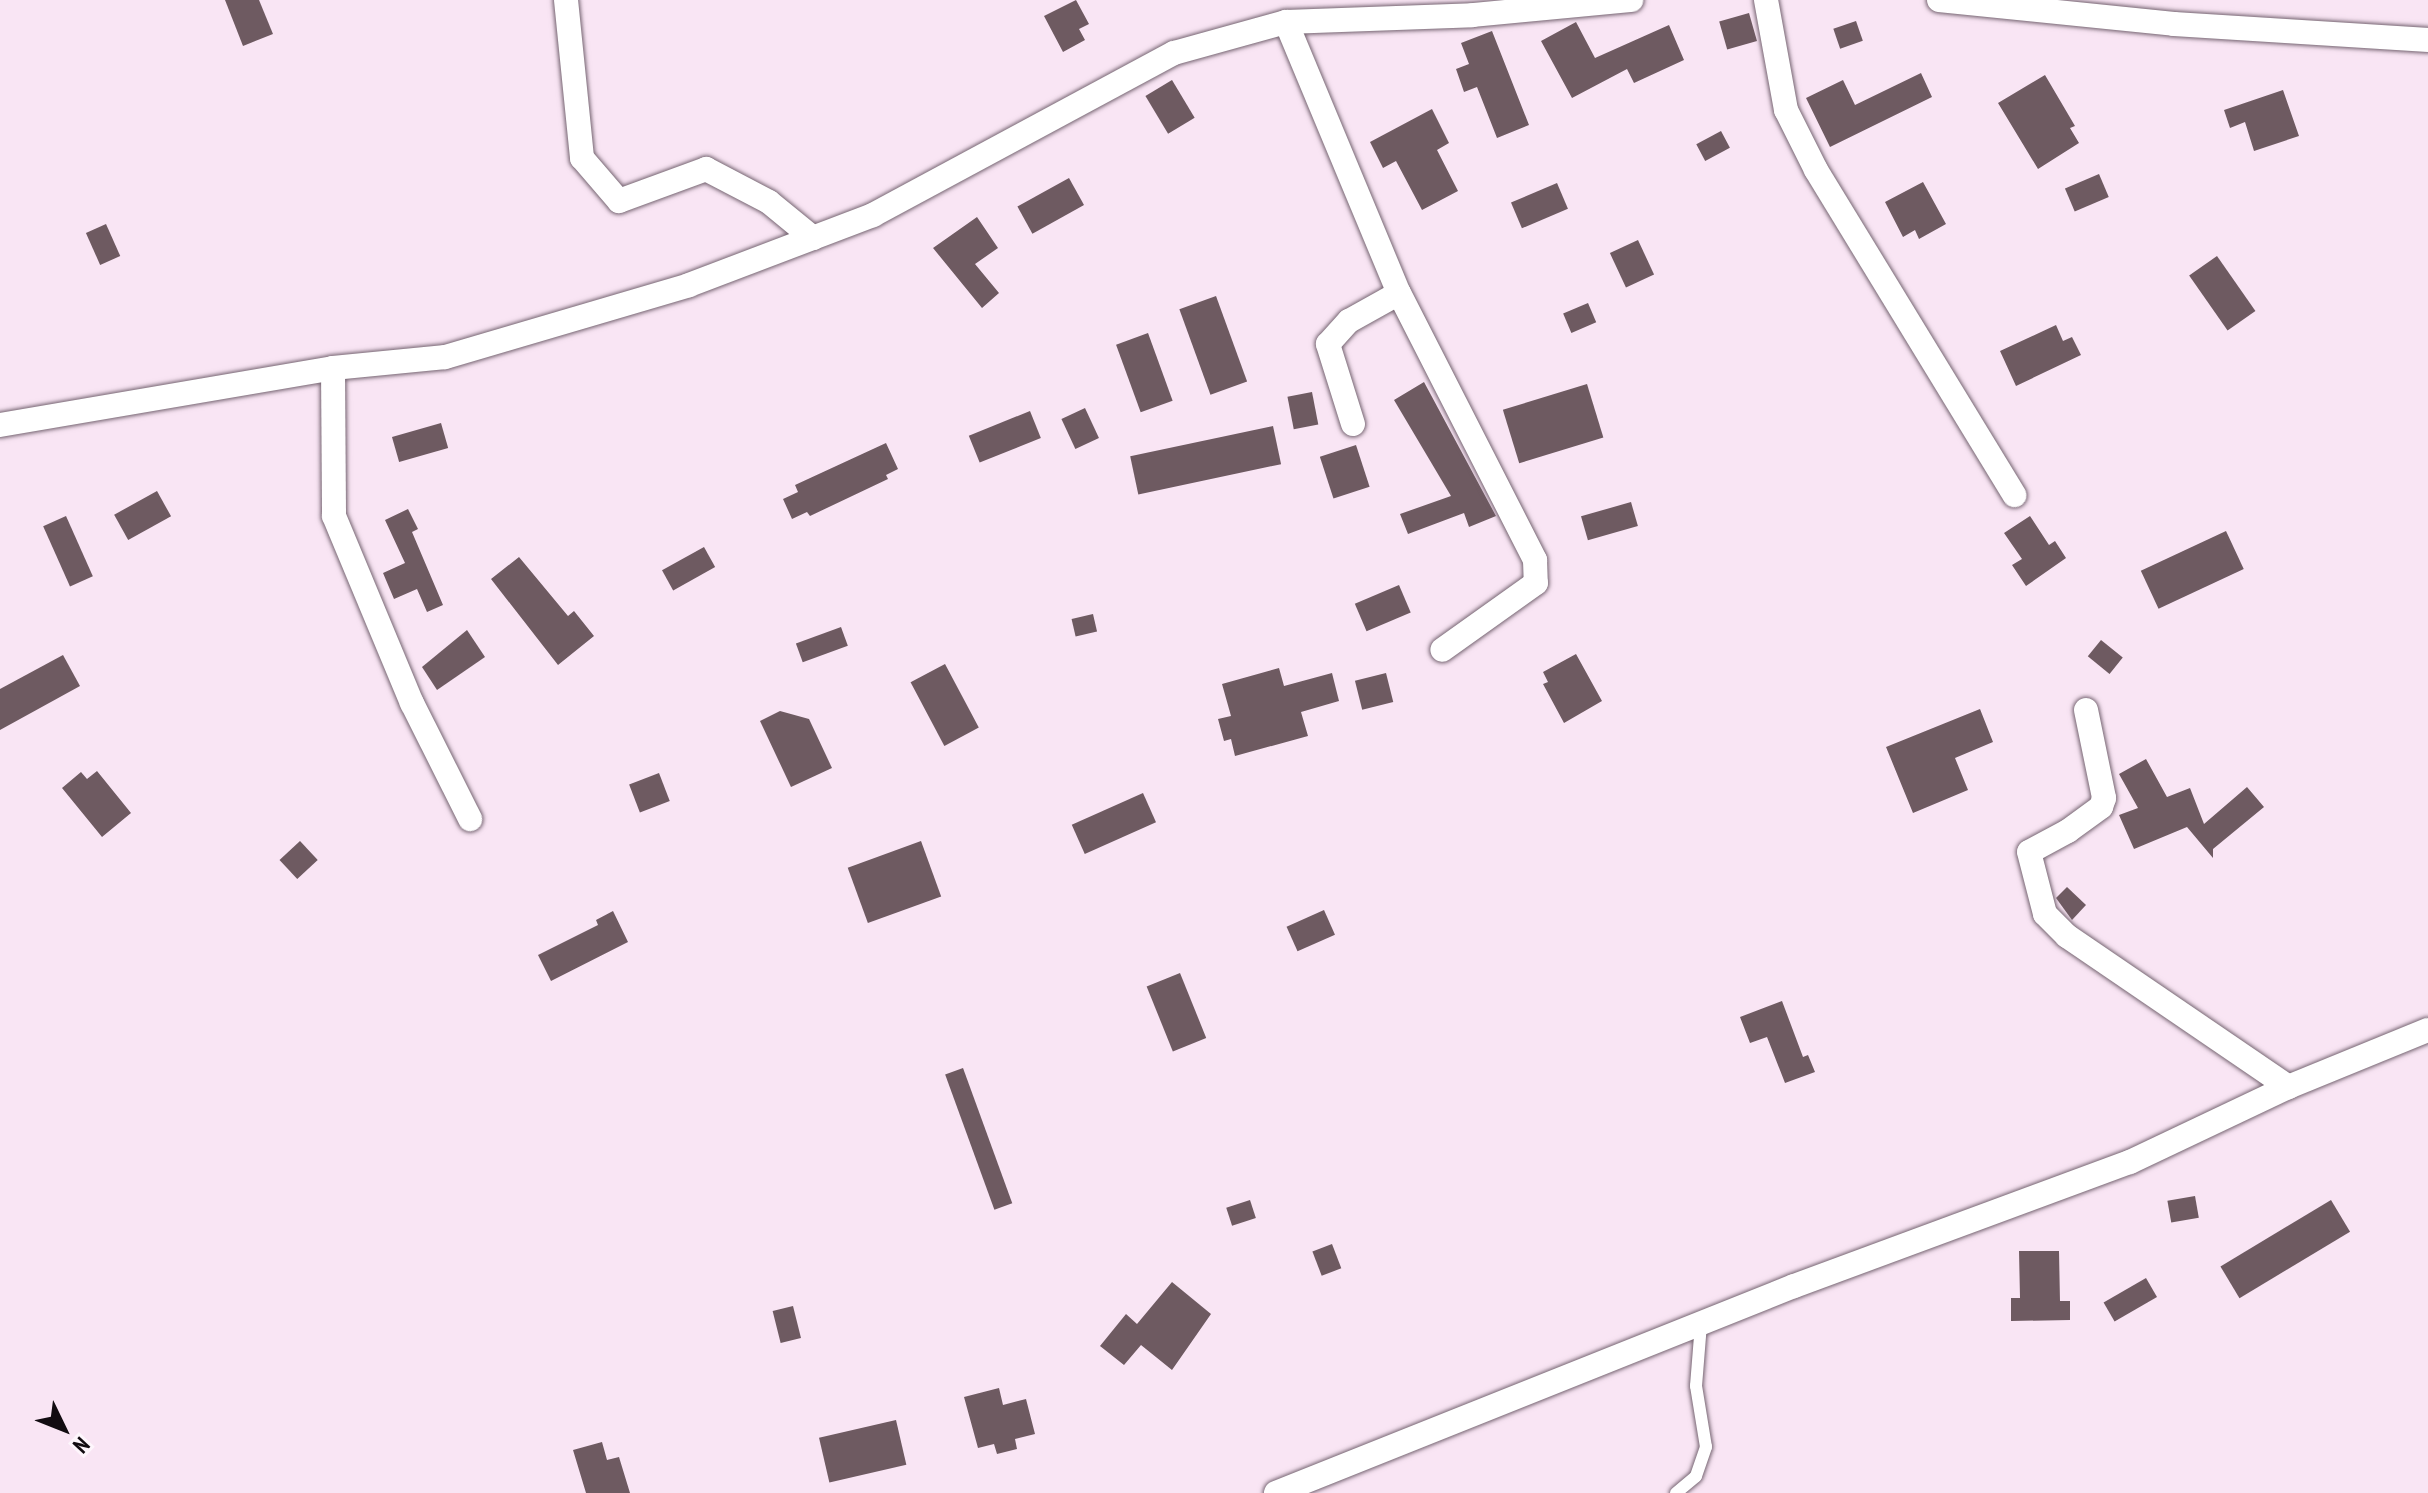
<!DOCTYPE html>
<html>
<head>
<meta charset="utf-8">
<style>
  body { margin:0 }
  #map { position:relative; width:2428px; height:1493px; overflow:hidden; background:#f9e5f4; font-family:"PT Sans Narrow",sans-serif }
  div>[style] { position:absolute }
  .building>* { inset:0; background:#6e5a61; transform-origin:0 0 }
  .roads { filter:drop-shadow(0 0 2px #766572) drop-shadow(0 0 2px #766572) }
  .service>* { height:12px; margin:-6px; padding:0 6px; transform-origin:6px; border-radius:6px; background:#fff }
  .minor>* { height:24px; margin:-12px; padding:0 12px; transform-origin:12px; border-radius:12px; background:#fff }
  span { translate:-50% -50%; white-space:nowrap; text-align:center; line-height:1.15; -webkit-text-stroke:6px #fef6fc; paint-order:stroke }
  .north { position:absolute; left:24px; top:1389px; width:80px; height:80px; -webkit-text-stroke:6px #fef6fc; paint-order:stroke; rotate:133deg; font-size:22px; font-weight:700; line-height:32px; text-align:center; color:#120c11 }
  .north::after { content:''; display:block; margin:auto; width:28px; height:36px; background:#120c11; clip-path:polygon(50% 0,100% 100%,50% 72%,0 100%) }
</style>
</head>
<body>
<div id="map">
  <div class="building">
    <i style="clip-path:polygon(225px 0,259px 0,273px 34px,243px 46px)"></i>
    <i style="clip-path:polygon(1076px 0,1089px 24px,1079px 29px,1085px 40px,1063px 52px,1044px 16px)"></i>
    <i style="left:1749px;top:13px;width:29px;height:31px;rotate:74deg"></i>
    <i style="left:1856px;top:21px;width:21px;height:24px;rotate:71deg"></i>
    <i style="clip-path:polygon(1576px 22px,1595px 58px,1669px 25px,1684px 60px,1634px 83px,1627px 69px,1572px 98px,1541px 41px)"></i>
    <i style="clip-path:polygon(1492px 31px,1529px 125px,1497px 138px,1477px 87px,1464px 92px,1456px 69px,1469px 64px,1461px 43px)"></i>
    <i style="clip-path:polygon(1921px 73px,1932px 97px,1830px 147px,1806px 98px,1843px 80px,1855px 105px)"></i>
    <i style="clip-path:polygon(2045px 75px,2075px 126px,2070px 128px,2079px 143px,2038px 169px,1998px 103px)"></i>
    <i style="left:1172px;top:80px;width:44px;height:31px;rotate:59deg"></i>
    <i style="clip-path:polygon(2283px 90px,2299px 136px,2254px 151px,2245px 122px,2230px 128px,2224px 110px)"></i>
    <i style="clip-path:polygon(1432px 109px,1449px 143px,1437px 150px,1458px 191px,1422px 210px,1396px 161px,1383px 168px,1370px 142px)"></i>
    <i style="left:1721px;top:131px;width:19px;height:28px;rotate:62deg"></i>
    <i style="left:2099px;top:174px;width:25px;height:37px;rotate:67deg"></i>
    <i style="left:1069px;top:178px;width:31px;height:59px;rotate:61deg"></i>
    <i style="clip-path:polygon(1923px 182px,1946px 224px,1919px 239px,1915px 230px,1903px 237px,1885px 202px)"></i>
    <i style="left:1557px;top:183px;width:28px;height:50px;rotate:67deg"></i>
    <i style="clip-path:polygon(977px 217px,998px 248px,975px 264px,999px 293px,982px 308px,933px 248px)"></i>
    <i style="left:106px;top:224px;width:35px;height:22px;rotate:66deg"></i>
    <i style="left:1638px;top:240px;width:38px;height:31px;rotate:65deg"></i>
    <i style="left:2217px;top:256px;width:67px;height:34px;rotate:55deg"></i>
    <i style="left:1216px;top:296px;width:91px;height:39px;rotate:70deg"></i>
    <i style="left:1588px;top:303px;width:21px;height:27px;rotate:67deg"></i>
    <i style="clip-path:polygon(2056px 325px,2063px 341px,2072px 337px,2081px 355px,2016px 386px,2000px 351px)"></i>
    <i style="left:1148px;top:333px;width:72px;height:34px;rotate:70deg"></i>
    <i style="clip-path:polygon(1424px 382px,1496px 516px,1469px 527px,1464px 513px,1408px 534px,1400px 514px,1451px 496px,1394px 400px)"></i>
    <i style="left:1587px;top:384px;width:56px;height:88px;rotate:73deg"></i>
    <i style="left:1312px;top:392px;width:33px;height:25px;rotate:79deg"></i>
    <i style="left:1085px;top:408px;width:33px;height:26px;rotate:65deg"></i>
    <i style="left:1030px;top:411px;width:29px;height:66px;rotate:68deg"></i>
    <i style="left:441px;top:423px;width:26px;height:51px;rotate:74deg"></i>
    <i style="left:1273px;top:426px;width:39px;height:146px;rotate:78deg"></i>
    <i style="clip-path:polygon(886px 443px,898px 469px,886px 475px,888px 479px,810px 516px,807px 512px,792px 519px,783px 499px,798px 492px,795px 485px)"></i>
    <i style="left:1356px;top:445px;width:44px;height:38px;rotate:72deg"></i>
    <i style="left:157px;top:491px;width:29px;height:49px;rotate:61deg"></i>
    <i style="left:1631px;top:502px;width:25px;height:52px;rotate:74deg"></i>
    <i style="clip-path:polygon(408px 509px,418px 529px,412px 532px,443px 605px,427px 612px,417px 589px,394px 599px,383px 573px,405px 563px,385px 520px)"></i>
    <i style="left:66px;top:516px;width:66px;height:25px;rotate:66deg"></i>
    <i style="clip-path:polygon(2030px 516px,2049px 545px,2055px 541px,2066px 558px,2026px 586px,2012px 565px,2022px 559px,2004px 533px)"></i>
    <i style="left:2226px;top:531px;width:42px;height:94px;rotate:65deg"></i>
    <i style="left:704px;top:547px;width:23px;height:48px;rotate:61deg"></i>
    <i style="clip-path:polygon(519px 557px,568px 616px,574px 611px,594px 636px,558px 665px,491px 579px)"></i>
    <i style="left:1399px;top:585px;width:30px;height:48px;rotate:67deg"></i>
    <i style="left:1093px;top:614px;width:18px;height:22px;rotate:77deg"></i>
    <i style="left:841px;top:627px;width:20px;height:48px;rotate:70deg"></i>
    <i style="clip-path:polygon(467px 630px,485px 657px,437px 690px,422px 667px)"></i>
    <i style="left:2101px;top:640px;width:28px;height:21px;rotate:39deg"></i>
    <i style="clip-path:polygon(1576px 654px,1602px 701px,1564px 723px,1543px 684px,1548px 682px,1543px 672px)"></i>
    <i style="clip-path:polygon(63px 655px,80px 686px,0 730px,0 689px)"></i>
    <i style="left:945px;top:664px;width:72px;height:39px;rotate:62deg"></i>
    <i style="clip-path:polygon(1279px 668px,1284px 686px,1332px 673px,1339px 701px,1301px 712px,1308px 736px,1235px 756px,1231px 739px,1224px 741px,1218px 719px,1231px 716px,1222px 684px)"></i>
    <i style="left:1386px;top:673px;width:30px;height:32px;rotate:76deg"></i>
    <i style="clip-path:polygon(1980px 709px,1993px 742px,1955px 758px,1968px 790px,1913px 813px,1886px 747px)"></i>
    <i style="clip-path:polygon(780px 711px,809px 719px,832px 768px,791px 787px,760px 721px)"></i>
    <i style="clip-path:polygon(2146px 759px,2167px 797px,2190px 788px,2204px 824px,2247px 787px,2264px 807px,2213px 849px,2213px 858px,2187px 827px,2134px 849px,2119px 815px,2138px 808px,2119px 774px)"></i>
    <i style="clip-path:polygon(97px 771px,131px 813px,102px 837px,62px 788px,81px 772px,87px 779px)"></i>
    <i style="left:659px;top:773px;width:30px;height:32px;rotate:69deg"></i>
    <i style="left:1143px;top:793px;width:32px;height:78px;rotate:66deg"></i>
    <i style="left:300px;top:841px;width:26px;height:28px;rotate:47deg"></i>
    <i style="left:921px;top:841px;width:59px;height:78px;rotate:70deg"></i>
    <i style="clip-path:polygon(2067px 887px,2086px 905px,2072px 920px,2056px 898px)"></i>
    <i style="left:1324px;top:910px;width:27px;height:41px;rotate:66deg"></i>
    <i style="clip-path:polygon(613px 911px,628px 942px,551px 981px,538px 955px,598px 925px,596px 920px)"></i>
    <i style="left:1180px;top:973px;width:70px;height:36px;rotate:68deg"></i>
    <i style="clip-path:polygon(1782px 1001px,1803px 1057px,1808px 1055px,1815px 1072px,1785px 1083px,1767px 1037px,1750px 1043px,1740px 1017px)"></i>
    <i style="left:963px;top:1068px;width:144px;height:19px;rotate:70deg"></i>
    <i style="left:2195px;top:1196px;width:22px;height:28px;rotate:80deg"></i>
    <i style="left:1250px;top:1200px;width:19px;height:25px;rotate:72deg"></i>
    <i style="left:2331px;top:1200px;width:37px;height:129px;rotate:59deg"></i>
    <i style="left:1332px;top:1244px;width:26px;height:21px;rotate:69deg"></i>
    <i style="clip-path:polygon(2019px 1251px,2059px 1251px,2060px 1301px,2070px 1301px,2070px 1320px,2011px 1321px,2011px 1298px,2020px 1298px)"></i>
    <i style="left:2146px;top:1278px;width:22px;height:49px;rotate:60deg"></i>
    <i style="clip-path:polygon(1172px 1282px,1211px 1314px,1172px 1370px,1141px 1345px,1124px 1365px,1100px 1346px,1126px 1314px,1137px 1324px)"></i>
    <i style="left:793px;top:1306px;width:33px;height:21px;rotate:76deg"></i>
    <i style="clip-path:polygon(999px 1388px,1003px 1405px,1026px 1399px,1035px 1434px,1015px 1439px,1017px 1449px,997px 1454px,994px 1444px,978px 1448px,964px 1397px)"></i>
    <i style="left:896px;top:1420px;width:46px;height:79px;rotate:77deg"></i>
    <i style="clip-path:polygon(602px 1442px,607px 1460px,619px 1457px,630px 1493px,586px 1493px,573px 1450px)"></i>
  </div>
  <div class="roads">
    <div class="service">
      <i style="left:1676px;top:1493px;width:26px;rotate:-40deg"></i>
      <i style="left:1696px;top:1476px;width:31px;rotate:-71deg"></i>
      <i style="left:1706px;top:1447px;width:62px;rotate:-99.3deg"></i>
      <i style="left:1696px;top:1386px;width:62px;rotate:-85.4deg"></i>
    </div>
    <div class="minor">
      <i style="left:566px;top:0;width:159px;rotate:84.2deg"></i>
      <i style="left:582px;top:158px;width:57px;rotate:49.3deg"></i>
      <i style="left:619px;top:201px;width:93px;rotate:-20.2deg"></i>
      <i style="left:706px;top:169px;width:71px;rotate:27.6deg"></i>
      <i style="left:769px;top:202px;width:57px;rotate:39.3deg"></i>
      <i style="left:1766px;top:0;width:112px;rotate:79.7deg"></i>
      <i style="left:1786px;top:110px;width:67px;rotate:63.4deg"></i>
      <i style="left:1816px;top:170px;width:381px;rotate:58.6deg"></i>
      <i style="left:1939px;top:0;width:236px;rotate:5.8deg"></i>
      <i style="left:2174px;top:24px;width:255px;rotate:3.6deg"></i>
      <i style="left:1286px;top:22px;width:294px;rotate:67.4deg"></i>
      <i style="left:1399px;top:293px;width:300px;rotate:63deg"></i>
      <i style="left:1535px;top:560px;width:23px;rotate:88deg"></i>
      <i style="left:1536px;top:583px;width:115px;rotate:144.5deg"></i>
      <i style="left:333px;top:368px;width:148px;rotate:89.6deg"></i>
      <i style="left:334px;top:516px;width:203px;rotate:67.4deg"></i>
      <i style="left:412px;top:703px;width:130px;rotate:63.4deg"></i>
      <i style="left:1353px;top:424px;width:84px;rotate:-107.4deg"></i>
      <i style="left:1328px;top:344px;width:31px;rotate:-48deg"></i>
      <i style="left:1349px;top:321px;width:57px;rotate:-29.2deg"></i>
      <i style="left:0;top:425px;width:338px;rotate:-9.7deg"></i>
      <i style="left:333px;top:368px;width:113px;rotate:-5.6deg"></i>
      <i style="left:445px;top:357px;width:254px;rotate:-16.4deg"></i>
      <i style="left:689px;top:285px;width:197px;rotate:-20.8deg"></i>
      <i style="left:873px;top:215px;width:342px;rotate:-28.3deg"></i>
      <i style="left:1174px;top:53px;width:116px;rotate:-15.5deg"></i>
      <i style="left:1286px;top:22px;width:187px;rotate:-2.1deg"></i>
      <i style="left:1473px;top:15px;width:159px;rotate:-5.4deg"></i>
      <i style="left:2086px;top:710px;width:90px;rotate:78.4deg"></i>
      <i style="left:2104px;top:798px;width:9px;rotate:108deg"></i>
      <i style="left:2101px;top:807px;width:41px;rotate:144deg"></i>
      <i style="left:2068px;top:831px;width:44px;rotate:151.7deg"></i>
      <i style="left:2029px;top:852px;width:64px;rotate:75.5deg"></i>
      <i style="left:2045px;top:914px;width:31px;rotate:45deg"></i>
      <i style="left:2067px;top:936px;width:268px;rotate:34.3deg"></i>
      <i style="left:1276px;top:1493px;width:558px;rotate:-21.78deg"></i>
      <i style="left:1794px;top:1286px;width:358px;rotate:-20.3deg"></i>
      <i style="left:2130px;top:1162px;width:175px;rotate:-25.4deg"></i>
      <i style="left:2288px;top:1087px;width:151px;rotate:-22.2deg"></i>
    </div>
  </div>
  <div class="north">N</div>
</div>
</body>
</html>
